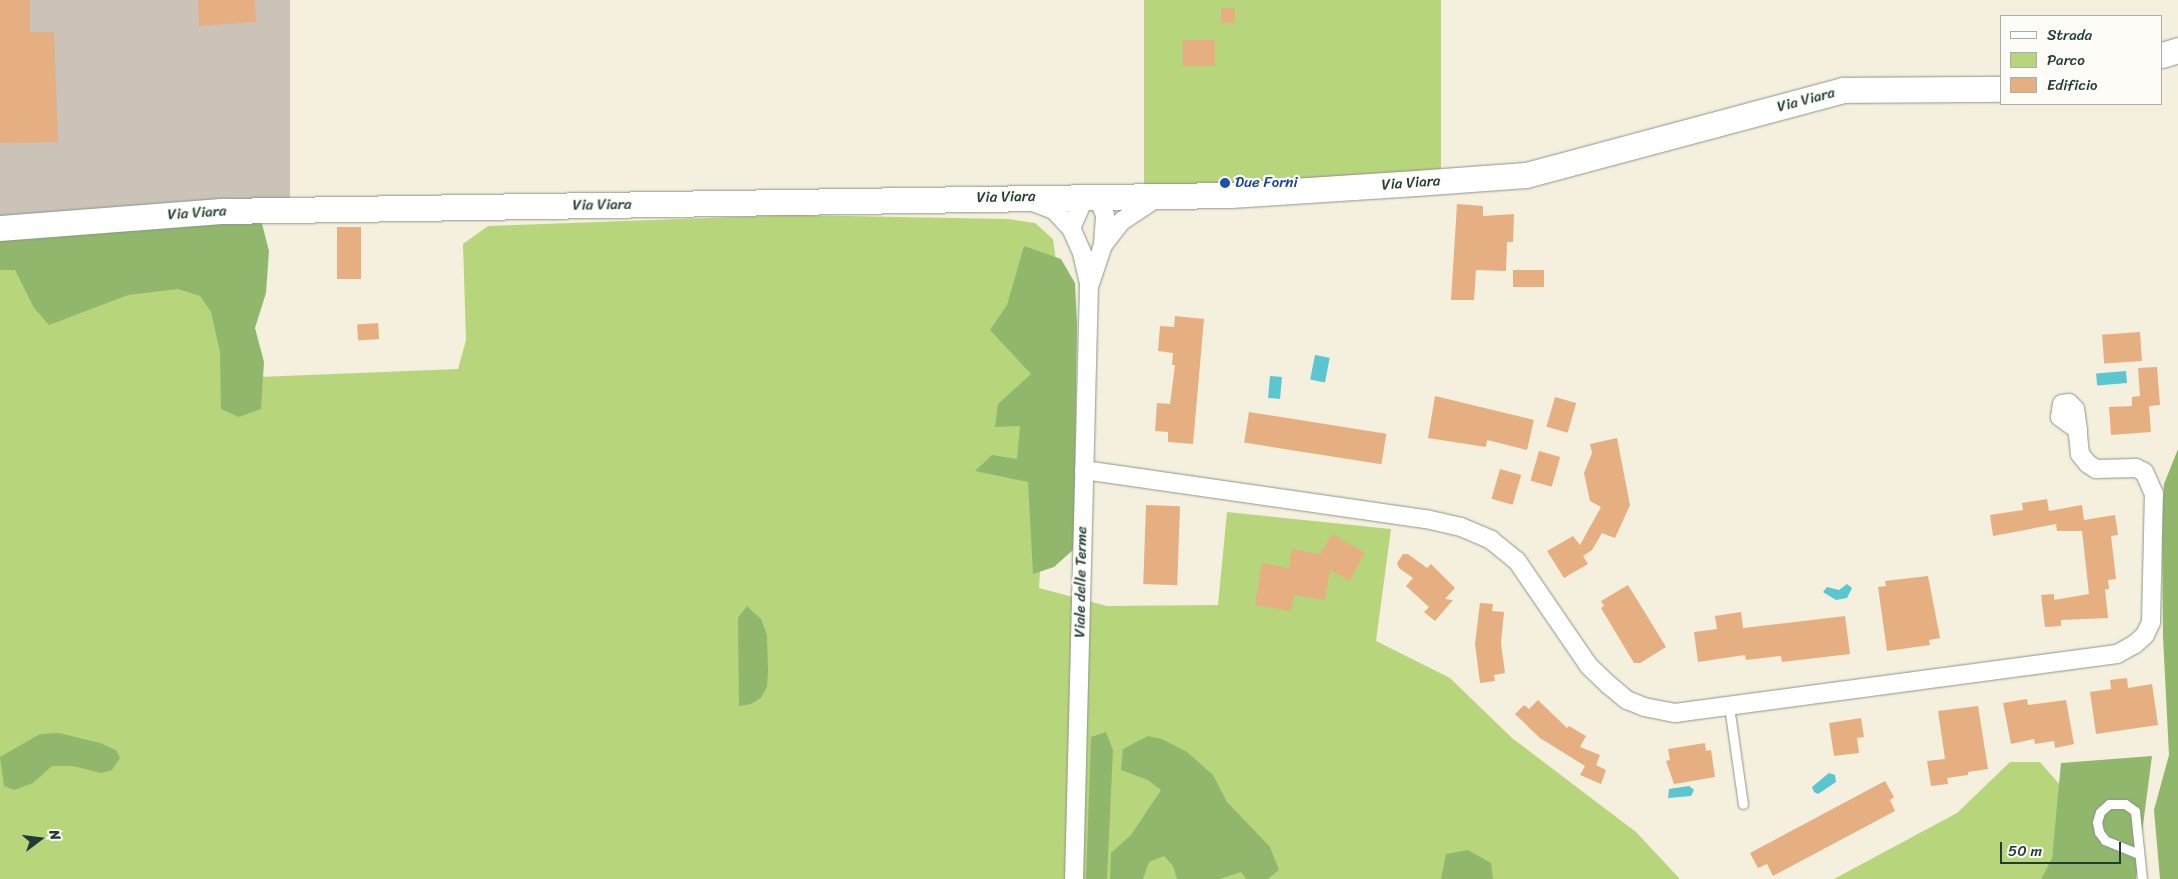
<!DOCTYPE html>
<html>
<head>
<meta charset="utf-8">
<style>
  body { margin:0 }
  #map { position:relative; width:2178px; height:879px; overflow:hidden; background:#f5efdd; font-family:Sriracha,sans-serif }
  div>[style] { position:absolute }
  .industrial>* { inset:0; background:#cbc3b8; transform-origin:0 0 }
  .green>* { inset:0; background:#b7d67c; transform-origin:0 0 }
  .forest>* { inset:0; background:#91b76c }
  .water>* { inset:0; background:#59c6d0; transform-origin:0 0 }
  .building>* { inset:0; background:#e6af81; transform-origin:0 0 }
  .roads { filter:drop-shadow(0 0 1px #8a9688) drop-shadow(0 0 1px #8a9688) }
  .lane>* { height:9px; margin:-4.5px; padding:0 4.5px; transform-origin:4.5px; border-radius:4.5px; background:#fff }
  .street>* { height:18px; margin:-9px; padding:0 9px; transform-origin:9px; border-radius:9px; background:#fff }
  .secondary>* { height:25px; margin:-12.5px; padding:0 12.5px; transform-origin:12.5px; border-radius:12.5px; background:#fff }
  .dots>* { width:14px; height:14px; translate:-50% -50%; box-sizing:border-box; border:2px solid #fdfcf7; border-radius:50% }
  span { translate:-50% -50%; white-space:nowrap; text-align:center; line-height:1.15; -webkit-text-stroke:4.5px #fdfcf7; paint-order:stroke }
  .street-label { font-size:15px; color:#1f3d34 }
  .transit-label { font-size:15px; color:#164399 }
  .left { translate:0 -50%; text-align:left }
  .legend { position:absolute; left:2000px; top:15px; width:162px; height:90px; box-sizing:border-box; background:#fdfcf7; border:1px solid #a4b0a9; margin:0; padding:6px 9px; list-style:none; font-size:15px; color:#1f3d34 }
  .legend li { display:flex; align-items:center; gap:10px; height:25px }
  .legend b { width:25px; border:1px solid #a4b0a9 }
  .north { position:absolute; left:15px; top:814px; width:50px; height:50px; -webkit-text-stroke:4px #fdfcf7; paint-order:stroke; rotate:75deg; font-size:14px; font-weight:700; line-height:20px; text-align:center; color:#1f3d34 }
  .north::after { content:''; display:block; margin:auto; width:18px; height:22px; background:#1f3d34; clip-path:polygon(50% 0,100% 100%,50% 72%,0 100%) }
  .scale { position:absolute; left:2000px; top:842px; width:121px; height:22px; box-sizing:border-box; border:2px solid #1f3d34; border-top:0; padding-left:6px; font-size:15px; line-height:18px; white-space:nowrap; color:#1f3d34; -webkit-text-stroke:4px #fdfcf7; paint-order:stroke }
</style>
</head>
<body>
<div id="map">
  <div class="industrial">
    <i style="left:0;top:0;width:290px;height:220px"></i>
  </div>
  <div class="green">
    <i style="left:1144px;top:0;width:297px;height:191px"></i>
    <i style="clip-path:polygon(790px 215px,1008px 219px,1035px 223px,1053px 239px,1059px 283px,1039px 588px,1107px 606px,1218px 605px,1227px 512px,1391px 529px,1376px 641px,1450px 678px,1512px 738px,1636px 832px,1680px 879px,0 879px,0 244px,245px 237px,259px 377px,458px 369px,466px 340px,463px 244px,488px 226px)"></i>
    <i style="clip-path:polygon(2010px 762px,2040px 762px,2060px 785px,2052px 858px,2041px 879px,1834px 879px,1957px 813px)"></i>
  </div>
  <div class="forest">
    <i style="clip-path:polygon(261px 220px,269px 251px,266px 293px,255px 328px,264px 362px,261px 409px,239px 417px,221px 409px,220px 352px,211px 312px,200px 296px,178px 289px,128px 295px,49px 325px,34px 308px,15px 270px,0 270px,0 235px)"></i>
    <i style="clip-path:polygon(1024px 246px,1061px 259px,1075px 283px,1077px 324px,1074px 549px,1054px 567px,1033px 574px,1028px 482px,975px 471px,992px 455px,1017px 459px,1020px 426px,995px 427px,998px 404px,1031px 374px,990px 330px,1007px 305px)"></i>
    <i style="clip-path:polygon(2178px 449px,2178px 879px,2160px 879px,2154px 810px,2169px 755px,2163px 637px,2162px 513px,2164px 484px)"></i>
    <i style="clip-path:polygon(747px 606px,761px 619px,767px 635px,768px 672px,767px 687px,761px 698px,751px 704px,739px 706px,738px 618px)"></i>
    <i style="clip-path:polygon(1106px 732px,1113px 750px,1107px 879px,1086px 879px,1091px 737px)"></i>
    <i style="clip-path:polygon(59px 733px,100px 743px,116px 750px,120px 758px,112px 770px,101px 773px,73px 766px,52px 766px,33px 783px,14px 790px,4px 786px,0 757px,40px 734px)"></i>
    <i style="clip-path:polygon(1148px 736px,1162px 739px,1187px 752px,1213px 775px,1227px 802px,1270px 847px,1279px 870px,1268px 879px,1246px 879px,1241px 872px,1220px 879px,1177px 879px,1173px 866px,1164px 856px,1149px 862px,1143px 879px,1110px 879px,1111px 853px,1131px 835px,1161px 790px,1148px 780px,1121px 770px,1123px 749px)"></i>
    <i style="clip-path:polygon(2152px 756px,2136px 879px,2041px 879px,2052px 858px,2061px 763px)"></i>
    <i style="clip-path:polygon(1468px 850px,1491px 863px,1493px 879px,1441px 879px,1446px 854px)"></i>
  </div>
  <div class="water">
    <i style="left:1315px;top:355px;width:15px;height:25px;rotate:11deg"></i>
    <i style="left:2126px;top:371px;width:12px;height:30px;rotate:85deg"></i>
    <i style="left:1270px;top:376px;width:12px;height:22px;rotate:5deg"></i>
    <i style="clip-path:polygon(1847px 584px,1852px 588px,1847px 598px,1836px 600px,1823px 592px,1827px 587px,1839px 590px)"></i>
    <i style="clip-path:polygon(1829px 773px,1835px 775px,1836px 782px,1818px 794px,1814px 792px,1812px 787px)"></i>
    <i style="clip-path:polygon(1689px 786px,1694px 790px,1691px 796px,1668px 798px,1669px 789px)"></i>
  </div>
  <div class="building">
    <i style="clip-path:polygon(0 0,30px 0,30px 32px,54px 32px,58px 142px,0 143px)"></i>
    <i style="clip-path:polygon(198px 0,255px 0,256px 22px,199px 26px)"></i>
    <i style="left:1221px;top:8px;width:14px;height:15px"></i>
    <i style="left:1183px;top:40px;width:32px;height:26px"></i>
    <i style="clip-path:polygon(1457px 204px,1483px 206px,1483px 216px,1514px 214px,1513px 242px,1507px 242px,1506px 271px,1476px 270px,1474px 300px,1451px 300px)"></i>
    <i style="left:361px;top:227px;width:52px;height:24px;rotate:90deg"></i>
    <i style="left:1513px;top:270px;width:31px;height:17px"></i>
    <i style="clip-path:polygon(1175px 316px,1204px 319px,1193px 444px,1168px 442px,1168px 432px,1155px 431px,1157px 403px,1170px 404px,1175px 365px,1172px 365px,1173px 353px,1158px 351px,1160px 326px,1174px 327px)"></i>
    <i style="left:378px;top:323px;width:16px;height:21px;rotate:86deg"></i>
    <i style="left:2140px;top:332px;width:29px;height:38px;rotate:86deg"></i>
    <i style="clip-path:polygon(2157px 367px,2160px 405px,2149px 406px,2151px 432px,2111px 435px,2109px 407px,2132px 406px,2132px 397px,2140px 396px,2138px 368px)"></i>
    <i style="clip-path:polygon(1435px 396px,1534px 420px,1527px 450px,1487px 440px,1486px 447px,1428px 438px)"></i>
    <i style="left:1555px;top:397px;width:22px;height:31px;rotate:16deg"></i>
    <i style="left:1249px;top:412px;width:139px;height:31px;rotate:9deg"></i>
    <i style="clip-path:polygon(1617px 438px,1630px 505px,1615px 538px,1602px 533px,1592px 550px,1583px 556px,1588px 564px,1564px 578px,1547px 551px,1573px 536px,1580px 545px,1601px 507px,1590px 501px,1584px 473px,1592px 453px,1590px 444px)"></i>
    <i style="left:1539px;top:451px;width:22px;height:31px;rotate:16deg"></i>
    <i style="left:1500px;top:469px;width:22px;height:31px;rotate:16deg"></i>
    <i style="clip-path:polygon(2047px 499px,2049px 511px,2082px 505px,2084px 520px,2115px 515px,2118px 535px,2111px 536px,2116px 579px,2108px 580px,2109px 589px,2105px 589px,2108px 618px,2061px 620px,2061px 626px,2045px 627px,2041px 595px,2054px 594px,2054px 600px,2089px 594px,2082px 531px,2057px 531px,2056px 524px,1993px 536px,1990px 515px,2023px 510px,2022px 503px)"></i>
    <i style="left:1146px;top:505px;width:34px;height:79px;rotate:2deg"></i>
    <i style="clip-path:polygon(1332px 534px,1365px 553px,1349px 581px,1330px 570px,1325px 600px,1294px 595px,1291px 611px,1255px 605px,1262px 563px,1289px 568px,1292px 549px,1320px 554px)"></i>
    <i style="clip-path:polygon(1403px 554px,1408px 554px,1427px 568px,1431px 564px,1455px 588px,1445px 599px,1453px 600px,1435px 621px,1424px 612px,1429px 607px,1406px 586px,1413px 578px,1399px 568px,1397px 563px)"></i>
    <i style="clip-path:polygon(1928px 576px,1940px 638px,1929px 640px,1930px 645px,1887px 651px,1878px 587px,1886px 586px,1885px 581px)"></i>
    <i style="clip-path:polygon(1628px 585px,1666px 647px,1640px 663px,1634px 663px,1601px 608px,1604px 606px,1601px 601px)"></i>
    <i style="clip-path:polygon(1480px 603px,1493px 604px,1492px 611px,1504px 612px,1501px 643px,1505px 673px,1494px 675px,1495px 681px,1480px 683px,1475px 644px)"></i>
    <i style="clip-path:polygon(1741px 612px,1743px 628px,1845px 616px,1850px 654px,1782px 662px,1781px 656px,1746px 660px,1745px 655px,1698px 662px,1694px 632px,1717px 629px,1715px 616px)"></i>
    <i style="clip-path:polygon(2127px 678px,2128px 688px,2152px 684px,2158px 725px,2096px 734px,2090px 692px,2111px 689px,2110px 680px)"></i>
    <i style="clip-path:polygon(2027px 699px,2028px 705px,2066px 700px,2074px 744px,2055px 748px,2054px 741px,2035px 744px,2034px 739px,2011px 744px,2003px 703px)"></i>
    <i style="clip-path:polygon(1538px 700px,1567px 728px,1569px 726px,1586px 736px,1580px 747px,1600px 755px,1596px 765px,1606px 770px,1601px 784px,1580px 775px,1585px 766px,1540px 738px,1515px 714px,1524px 705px,1529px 709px)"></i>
    <i style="clip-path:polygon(1978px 706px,1988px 769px,1968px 772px,1968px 775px,1947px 778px,1948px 784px,1931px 786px,1927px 761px,1945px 759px,1938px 711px)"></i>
    <i style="clip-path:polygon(1861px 718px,1864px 737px,1857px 738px,1859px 753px,1834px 756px,1829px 723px)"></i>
    <i style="clip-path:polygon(1705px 743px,1706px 751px,1711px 750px,1715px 777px,1674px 784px,1666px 761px,1670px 760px,1668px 749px)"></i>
    <i style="clip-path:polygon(1885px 781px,1894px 797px,1890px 800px,1895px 811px,1773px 876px,1767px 864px,1758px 868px,1750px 853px)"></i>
  </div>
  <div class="roads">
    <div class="lane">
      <i style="left:1729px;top:706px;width:99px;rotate:81.9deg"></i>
      <i style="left:2139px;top:854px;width:37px;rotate:-158deg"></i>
      <i style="left:2105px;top:840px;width:10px;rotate:-127deg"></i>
      <i style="left:2099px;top:832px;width:10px;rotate:-101deg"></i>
      <i style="left:2097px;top:822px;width:10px;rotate:-73deg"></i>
      <i style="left:2100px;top:812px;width:12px;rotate:-42deg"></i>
      <i style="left:2109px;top:804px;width:16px"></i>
      <i style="left:2125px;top:804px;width:12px;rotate:35deg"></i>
      <i style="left:2135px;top:811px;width:68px;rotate:84.1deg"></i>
    </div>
    <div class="street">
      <i style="left:1033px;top:202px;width:22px;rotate:21deg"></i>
      <i style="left:1054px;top:210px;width:25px;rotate:47deg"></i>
      <i style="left:1071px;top:228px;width:27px;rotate:66deg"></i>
      <i style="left:1082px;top:253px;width:32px;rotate:77deg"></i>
      <i style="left:1089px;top:284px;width:595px;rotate:91.44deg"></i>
      <i style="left:1071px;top:228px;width:35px;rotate:-66deg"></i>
      <i style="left:1103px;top:245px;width:31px;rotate:-52deg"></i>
      <i style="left:1122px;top:221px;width:43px;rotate:-33.7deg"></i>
      <i style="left:1090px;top:284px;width:41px;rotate:-71.6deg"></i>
      <i style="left:1103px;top:245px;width:30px;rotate:-86deg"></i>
      <i style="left:1105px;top:215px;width:21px;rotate:-113deg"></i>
      <i style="left:1084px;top:470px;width:345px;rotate:8.2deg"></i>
      <i style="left:1426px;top:519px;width:36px;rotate:13deg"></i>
      <i style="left:1461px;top:527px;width:33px;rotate:23deg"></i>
      <i style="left:1491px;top:540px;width:33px;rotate:39deg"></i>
      <i style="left:1517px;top:561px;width:127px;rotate:55.6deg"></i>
      <i style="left:1589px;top:666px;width:28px;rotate:44deg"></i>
      <i style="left:1609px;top:685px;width:23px;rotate:40deg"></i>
      <i style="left:1627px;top:700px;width:18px;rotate:22deg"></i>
      <i style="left:1644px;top:707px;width:32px;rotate:11deg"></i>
      <i style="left:1675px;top:713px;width:446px;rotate:-7.6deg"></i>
      <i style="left:2117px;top:654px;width:21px;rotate:-29deg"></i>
      <i style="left:2135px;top:644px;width:13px;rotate:-42deg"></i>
      <i style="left:2145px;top:635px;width:14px;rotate:-65deg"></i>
      <i style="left:2151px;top:622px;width:128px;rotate:-88.7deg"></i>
      <i style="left:2154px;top:494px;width:24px;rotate:-114deg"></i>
      <i style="left:2144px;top:472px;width:9px;rotate:-153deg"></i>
      <i style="left:2136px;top:468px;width:40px;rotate:178.6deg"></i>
      <i style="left:2096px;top:469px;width:9px;rotate:-148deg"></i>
      <i style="left:2088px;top:464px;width:13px;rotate:-129deg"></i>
      <i style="left:2080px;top:454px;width:19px;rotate:-96deg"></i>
      <i style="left:2078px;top:435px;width:5px;rotate:-90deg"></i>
      <i style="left:2078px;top:430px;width:21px;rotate:-98deg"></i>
      <i style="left:2075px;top:409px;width:8px;rotate:-135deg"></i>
      <i style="left:2069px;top:403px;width:7px;rotate:172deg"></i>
      <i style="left:2062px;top:404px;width:13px;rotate:99deg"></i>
      <i style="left:2060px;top:417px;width:22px;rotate:36deg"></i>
    </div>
    <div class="secondary">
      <i style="left:2162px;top:55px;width:17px;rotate:-17deg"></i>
      <i style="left:0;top:228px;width:222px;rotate:-4.4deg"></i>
      <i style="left:221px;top:211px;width:1010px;rotate:-0.91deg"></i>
      <i style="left:1231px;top:195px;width:185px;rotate:-3.7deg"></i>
      <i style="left:1416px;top:183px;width:110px;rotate:-4.2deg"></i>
      <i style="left:1526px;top:175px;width:328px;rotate:-15deg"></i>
      <i style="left:1843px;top:90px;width:159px;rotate:-0.4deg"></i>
    </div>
  </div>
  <div class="dots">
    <i style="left:1225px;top:183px;background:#1a4fb4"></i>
  </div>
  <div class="street-label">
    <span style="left:1806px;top:100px;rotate:-15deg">Via Viara</span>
    <span style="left:1411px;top:183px;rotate:-4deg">Via Viara</span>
    <span style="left:1006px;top:197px;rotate:-1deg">Via Viara</span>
    <span style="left:602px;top:205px;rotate:-1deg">Via Viara</span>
    <span style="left:197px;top:213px;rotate:-4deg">Via Viara</span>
    <span style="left:1081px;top:582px;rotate:-89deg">Viale delle Terme</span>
  </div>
  <div class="transit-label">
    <span class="left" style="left:1235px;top:183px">Due Forni</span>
  </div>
  <ul class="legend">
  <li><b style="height:6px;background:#fff"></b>Strada</li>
  <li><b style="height:14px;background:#b7d67c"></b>Parco</li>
  <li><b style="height:14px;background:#e6af81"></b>Edificio</li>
  </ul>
  <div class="north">N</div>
  <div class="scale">50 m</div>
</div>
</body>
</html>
